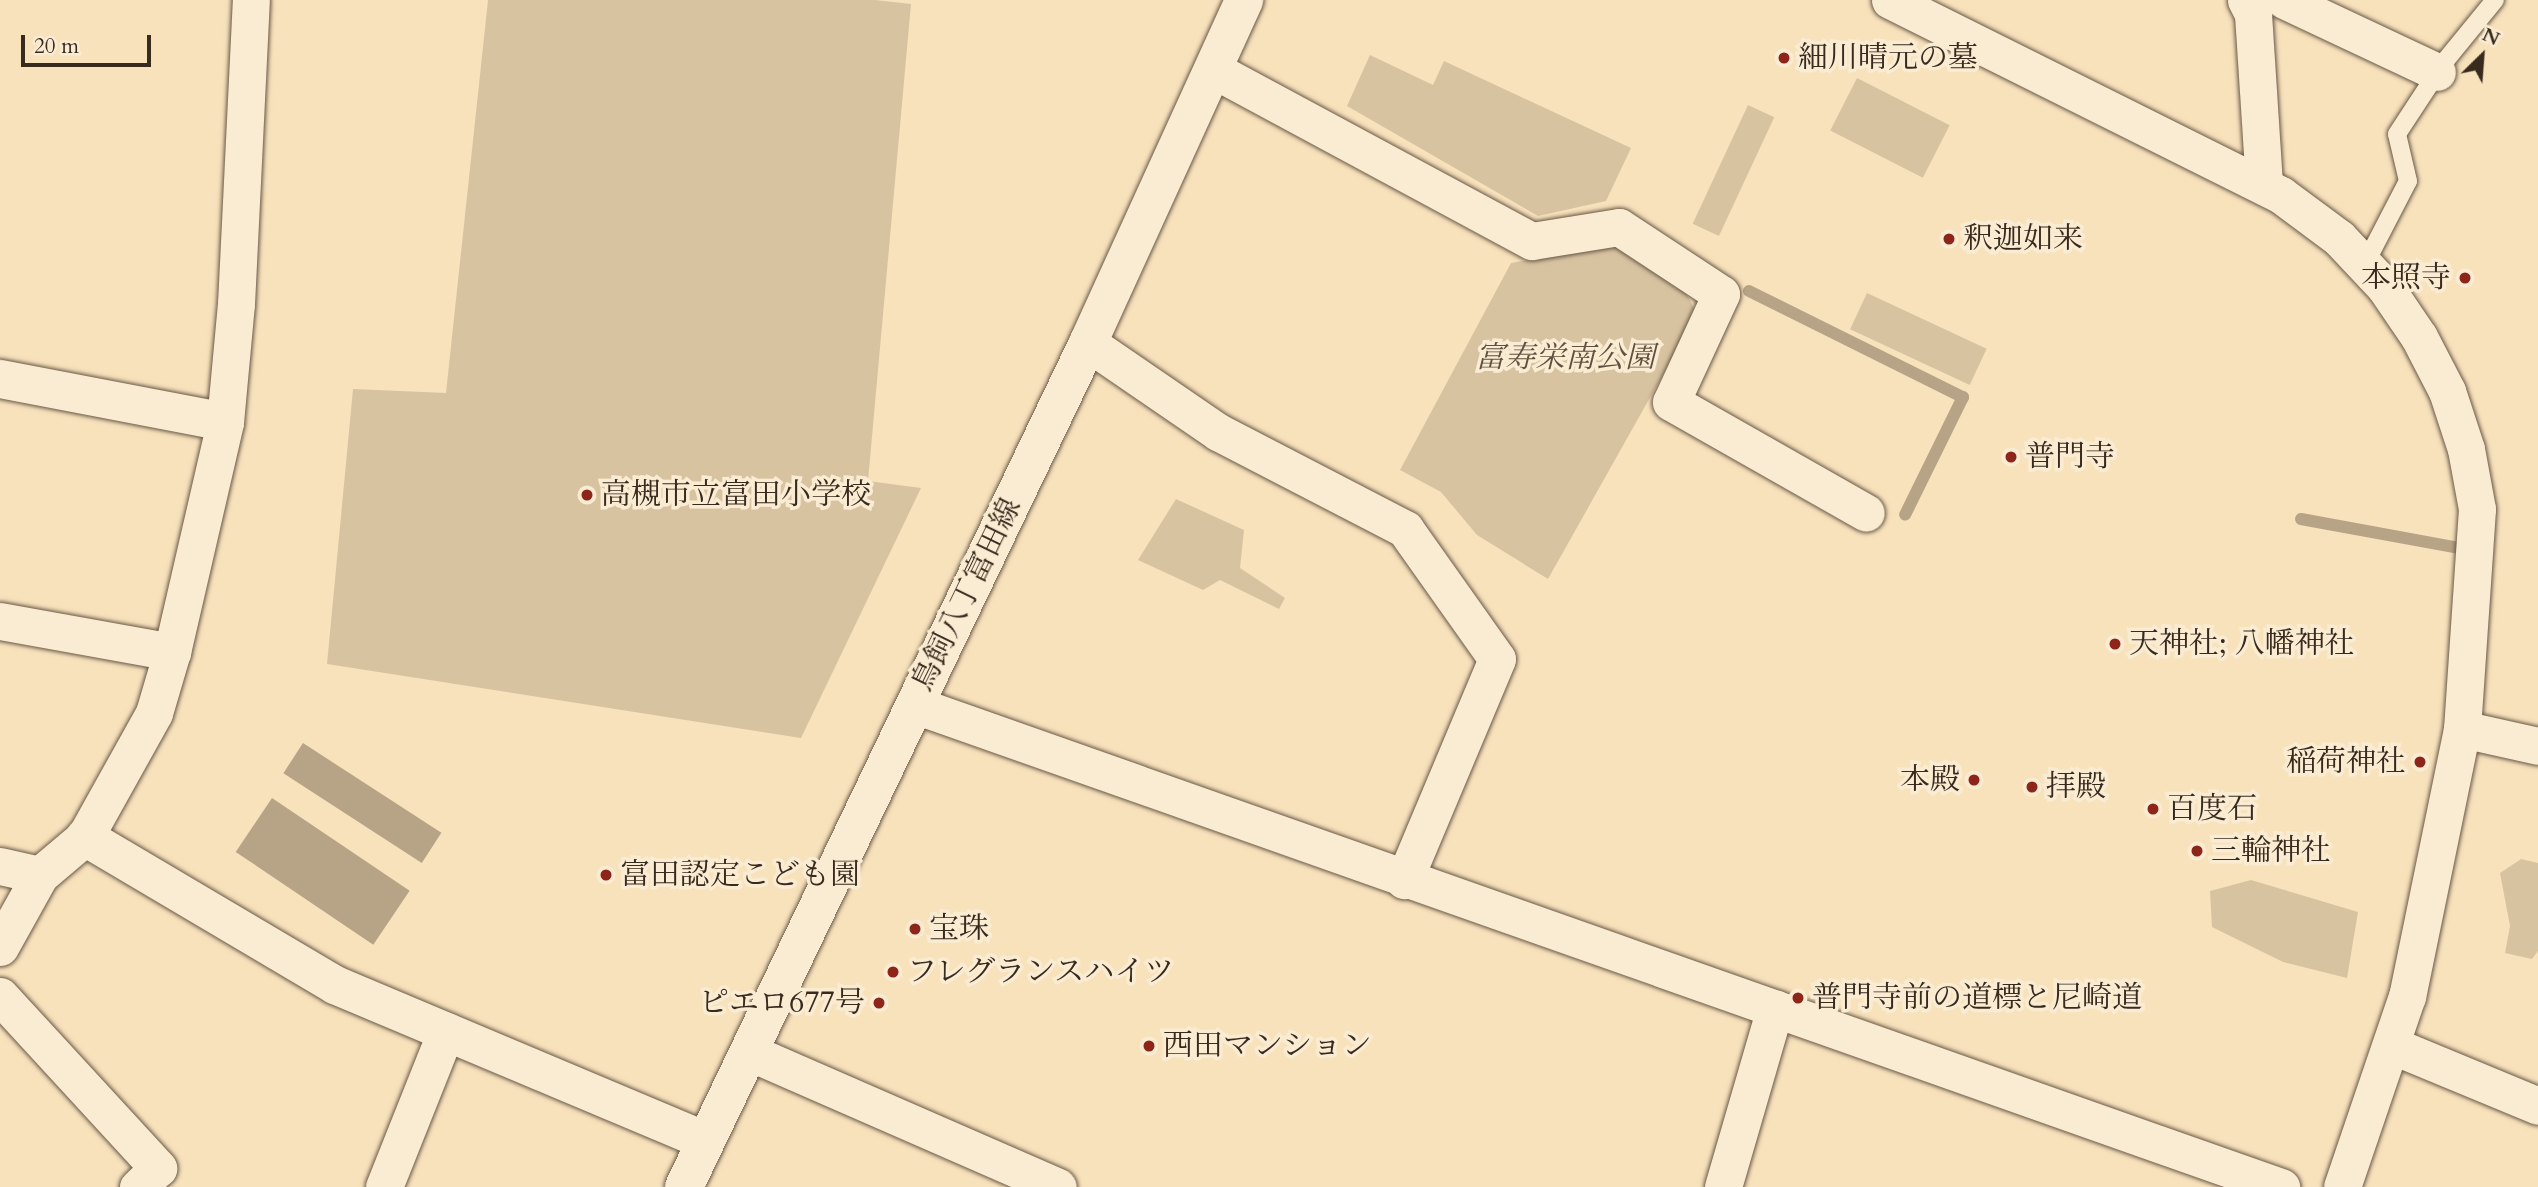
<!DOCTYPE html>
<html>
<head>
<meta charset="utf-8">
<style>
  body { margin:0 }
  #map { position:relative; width:2538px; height:1187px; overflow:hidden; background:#f8e2bc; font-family:Cardo,"Noto Serif JP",serif }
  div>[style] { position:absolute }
  .green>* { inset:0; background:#d8c3a1; transform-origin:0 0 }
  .water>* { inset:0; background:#b7a386; transform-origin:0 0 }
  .stream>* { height:12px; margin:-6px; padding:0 6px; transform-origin:6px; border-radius:6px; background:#b7a386 }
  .roads { filter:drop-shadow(0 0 2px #695846) drop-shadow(0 0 2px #695846) }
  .lane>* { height:18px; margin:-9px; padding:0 9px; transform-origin:9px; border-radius:9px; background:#faecd3 }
  .street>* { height:37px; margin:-18.5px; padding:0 18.5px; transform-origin:18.5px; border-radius:18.5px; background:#faecd3 }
  .secondary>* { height:38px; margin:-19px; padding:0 19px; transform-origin:19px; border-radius:19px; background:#faecd3 }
  .dots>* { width:19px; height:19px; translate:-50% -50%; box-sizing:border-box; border:4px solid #faecd3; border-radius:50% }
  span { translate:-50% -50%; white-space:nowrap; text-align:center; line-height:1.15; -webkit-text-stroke:7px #faecd3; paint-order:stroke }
  .poi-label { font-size:30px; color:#392a1e }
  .left { translate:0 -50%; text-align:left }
  .right { translate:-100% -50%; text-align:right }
  .park-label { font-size:30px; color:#61503f; font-style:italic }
  .street-label { font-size:30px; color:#392a1e }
  .north { position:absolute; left:2447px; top:21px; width:70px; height:70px; -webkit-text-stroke:5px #faecd3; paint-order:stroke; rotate:25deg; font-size:19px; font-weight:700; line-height:28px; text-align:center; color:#392a1e }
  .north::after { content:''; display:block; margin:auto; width:24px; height:32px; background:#392a1e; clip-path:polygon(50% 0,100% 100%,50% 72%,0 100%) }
  .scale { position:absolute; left:21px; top:35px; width:130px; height:32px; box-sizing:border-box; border:4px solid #392a1e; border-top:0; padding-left:9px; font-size:21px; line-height:24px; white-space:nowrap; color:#392a1e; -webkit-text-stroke:5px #faecd3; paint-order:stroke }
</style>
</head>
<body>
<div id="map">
  <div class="green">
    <i style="clip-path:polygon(488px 0,875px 0,911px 4px,868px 481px,921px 488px,801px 738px,327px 664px,353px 389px,446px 393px)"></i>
    <i style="clip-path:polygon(1370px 55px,1433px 85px,1444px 61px,1631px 148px,1606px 201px,1538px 216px,1347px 106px)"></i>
    <i style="left:1857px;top:78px;width:104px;height:59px;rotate:27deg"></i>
    <i style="left:1748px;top:105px;width:29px;height:131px;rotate:25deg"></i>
    <i style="clip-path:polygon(1616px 245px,1686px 293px,1697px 314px,1548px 579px,1477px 535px,1441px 492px,1400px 470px,1511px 263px)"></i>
    <i style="left:1867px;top:293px;width:132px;height:40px;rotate:25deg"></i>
    <i style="clip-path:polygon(1176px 499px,1244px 530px,1240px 568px,1285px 598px,1279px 609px,1220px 580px,1203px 590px,1138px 560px)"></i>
    <i style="clip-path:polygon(2521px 859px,2538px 863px,2538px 951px,2532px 959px,2505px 953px,2510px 926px,2500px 873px)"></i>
    <i style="clip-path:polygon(2251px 880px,2358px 912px,2347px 978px,2283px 962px,2212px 927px,2210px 891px)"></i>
  </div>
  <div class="water">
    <i style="left:303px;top:743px;width:165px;height:36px;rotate:33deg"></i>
    <i style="left:272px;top:798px;width:166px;height:65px;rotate:34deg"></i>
  </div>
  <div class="stream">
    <i style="left:1749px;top:291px;width:239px;rotate:26.4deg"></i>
    <i style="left:1963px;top:397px;width:131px;rotate:116.2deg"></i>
    <i style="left:2301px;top:519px;width:156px;rotate:10.4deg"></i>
  </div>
  <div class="roads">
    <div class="lane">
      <i style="left:2365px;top:264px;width:93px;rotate:-62.6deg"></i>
      <i style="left:2408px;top:181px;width:48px;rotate:-103.2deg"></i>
      <i style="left:2397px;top:134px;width:87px;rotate:-56.7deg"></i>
      <i style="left:2445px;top:61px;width:79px;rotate:-50.7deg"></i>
    </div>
    <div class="street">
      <i style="left:1890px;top:0;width:437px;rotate:26.5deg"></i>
      <i style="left:2281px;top:195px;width:72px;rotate:36.6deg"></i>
      <i style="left:2339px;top:238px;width:67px;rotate:46.8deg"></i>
      <i style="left:2385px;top:287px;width:60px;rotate:55.8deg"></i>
      <i style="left:2419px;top:337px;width:61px;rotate:62.6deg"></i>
      <i style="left:2447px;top:391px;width:61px;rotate:71.9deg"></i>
      <i style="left:2466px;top:449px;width:61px;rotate:79.6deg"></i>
      <i style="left:2477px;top:509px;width:221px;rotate:93.9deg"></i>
      <i style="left:2462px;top:729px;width:273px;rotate:101.6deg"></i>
      <i style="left:2407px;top:996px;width:202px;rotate:108.8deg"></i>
      <i style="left:2246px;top:0;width:16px;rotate:63deg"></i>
      <i style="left:2253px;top:14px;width:170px;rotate:86.3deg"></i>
      <i style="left:2284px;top:0;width:169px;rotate:25.2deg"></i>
      <i style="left:1214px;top:70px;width:361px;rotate:28.3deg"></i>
      <i style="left:1532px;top:241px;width:88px;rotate:-9.1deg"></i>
      <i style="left:1619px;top:227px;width:122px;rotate:33.3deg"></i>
      <i style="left:1721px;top:294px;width:119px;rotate:114.8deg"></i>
      <i style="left:1671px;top:402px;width:224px;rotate:29.6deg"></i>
      <i style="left:1088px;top:343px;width:158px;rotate:34.4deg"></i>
      <i style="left:1218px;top:432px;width:211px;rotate:27.4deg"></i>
      <i style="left:1405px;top:529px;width:159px;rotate:54.7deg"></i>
      <i style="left:1497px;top:659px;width:240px;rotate:112.8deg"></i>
      <i style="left:0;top:621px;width:175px;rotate:10.2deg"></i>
      <i style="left:915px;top:705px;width:1449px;rotate:19.44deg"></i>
      <i style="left:2462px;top:729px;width:78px;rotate:12.6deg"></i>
      <i style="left:0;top:866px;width:41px;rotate:12.7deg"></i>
      <i style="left:0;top:947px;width:82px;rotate:-60.9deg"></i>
      <i style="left:40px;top:875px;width:59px;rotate:-40.2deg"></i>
      <i style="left:85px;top:837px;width:142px;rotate:-60.9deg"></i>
      <i style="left:154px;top:713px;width:64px;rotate:-73.6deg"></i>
      <i style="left:172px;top:652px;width:236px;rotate:-77deg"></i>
      <i style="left:225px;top:422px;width:119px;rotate:-84.7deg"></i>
      <i style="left:236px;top:304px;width:304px;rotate:-87.2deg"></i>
      <i style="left:0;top:996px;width:234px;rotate:47.4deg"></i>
      <i style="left:158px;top:1168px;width:28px;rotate:136deg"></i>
      <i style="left:2391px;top:1045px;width:159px;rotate:22.5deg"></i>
      <i style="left:749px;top:1052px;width:337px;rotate:23.6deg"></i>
      <i style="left:384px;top:1187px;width:168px;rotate:-68.3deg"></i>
      <i style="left:1723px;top:1187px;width:186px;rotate:-73.8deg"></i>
    </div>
    <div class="secondary">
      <i style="left:0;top:379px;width:229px;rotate:10.8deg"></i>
      <i style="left:85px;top:837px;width:291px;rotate:30.6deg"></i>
      <i style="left:335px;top:985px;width:402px;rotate:22.8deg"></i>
      <i style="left:684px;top:1187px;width:936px;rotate:-64.42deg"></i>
      <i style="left:1088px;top:343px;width:377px;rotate:-65.5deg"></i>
    </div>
  </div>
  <div class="dots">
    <i style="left:1784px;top:58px;background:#8f2418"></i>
    <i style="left:1949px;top:239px;background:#8f2418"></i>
    <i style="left:2465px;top:278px;background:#8f2418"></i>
    <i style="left:2011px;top:457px;background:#8f2418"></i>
    <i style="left:587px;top:495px;background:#8f2418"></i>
    <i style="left:2115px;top:644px;background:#8f2418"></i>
    <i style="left:2420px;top:762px;background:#8f2418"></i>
    <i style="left:1974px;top:780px;background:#8f2418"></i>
    <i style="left:2032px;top:787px;background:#8f2418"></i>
    <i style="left:2153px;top:809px;background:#8f2418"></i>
    <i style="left:2197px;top:851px;background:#8f2418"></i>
    <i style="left:606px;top:875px;background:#8f2418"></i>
    <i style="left:915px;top:929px;background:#8f2418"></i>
    <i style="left:893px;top:972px;background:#8f2418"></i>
    <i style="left:1798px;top:998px;background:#8f2418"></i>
    <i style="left:879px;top:1003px;background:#8f2418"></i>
    <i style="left:1149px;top:1046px;background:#8f2418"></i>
  </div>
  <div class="poi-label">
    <span class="left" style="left:1798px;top:58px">細川晴元の墓</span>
    <span class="left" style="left:1963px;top:239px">釈迦如来</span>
    <span class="right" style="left:2451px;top:278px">本照寺</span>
    <span class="left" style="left:2025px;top:457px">普門寺</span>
    <span class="left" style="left:601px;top:495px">高槻市立富田小学校</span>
    <span class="left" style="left:2129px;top:644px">天神社; 八幡神社</span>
    <span class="right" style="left:2406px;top:762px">稲荷神社</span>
    <span class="right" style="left:1960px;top:780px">本殿</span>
    <span class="left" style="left:2046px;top:787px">拝殿</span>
    <span class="left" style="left:2167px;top:809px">百度石</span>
    <span class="left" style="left:2211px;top:851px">三輪神社</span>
    <span class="left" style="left:620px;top:875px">富田認定こども園</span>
    <span class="left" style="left:929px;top:929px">宝珠</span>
    <span class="left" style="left:907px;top:972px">フレグランスハイツ</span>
    <span class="left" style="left:1812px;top:998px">普門寺前の道標と尼崎道</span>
    <span class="right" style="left:865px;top:1003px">ピエロ677号</span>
    <span class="left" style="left:1163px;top:1046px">西田マンション</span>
  </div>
  <div class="park-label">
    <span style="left:1565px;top:358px">富寿栄南公園</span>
  </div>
  <div class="street-label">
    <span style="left:967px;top:595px;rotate:-64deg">鳥飼八丁富田線</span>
  </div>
  <div class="north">N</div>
  <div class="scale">20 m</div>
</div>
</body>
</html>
